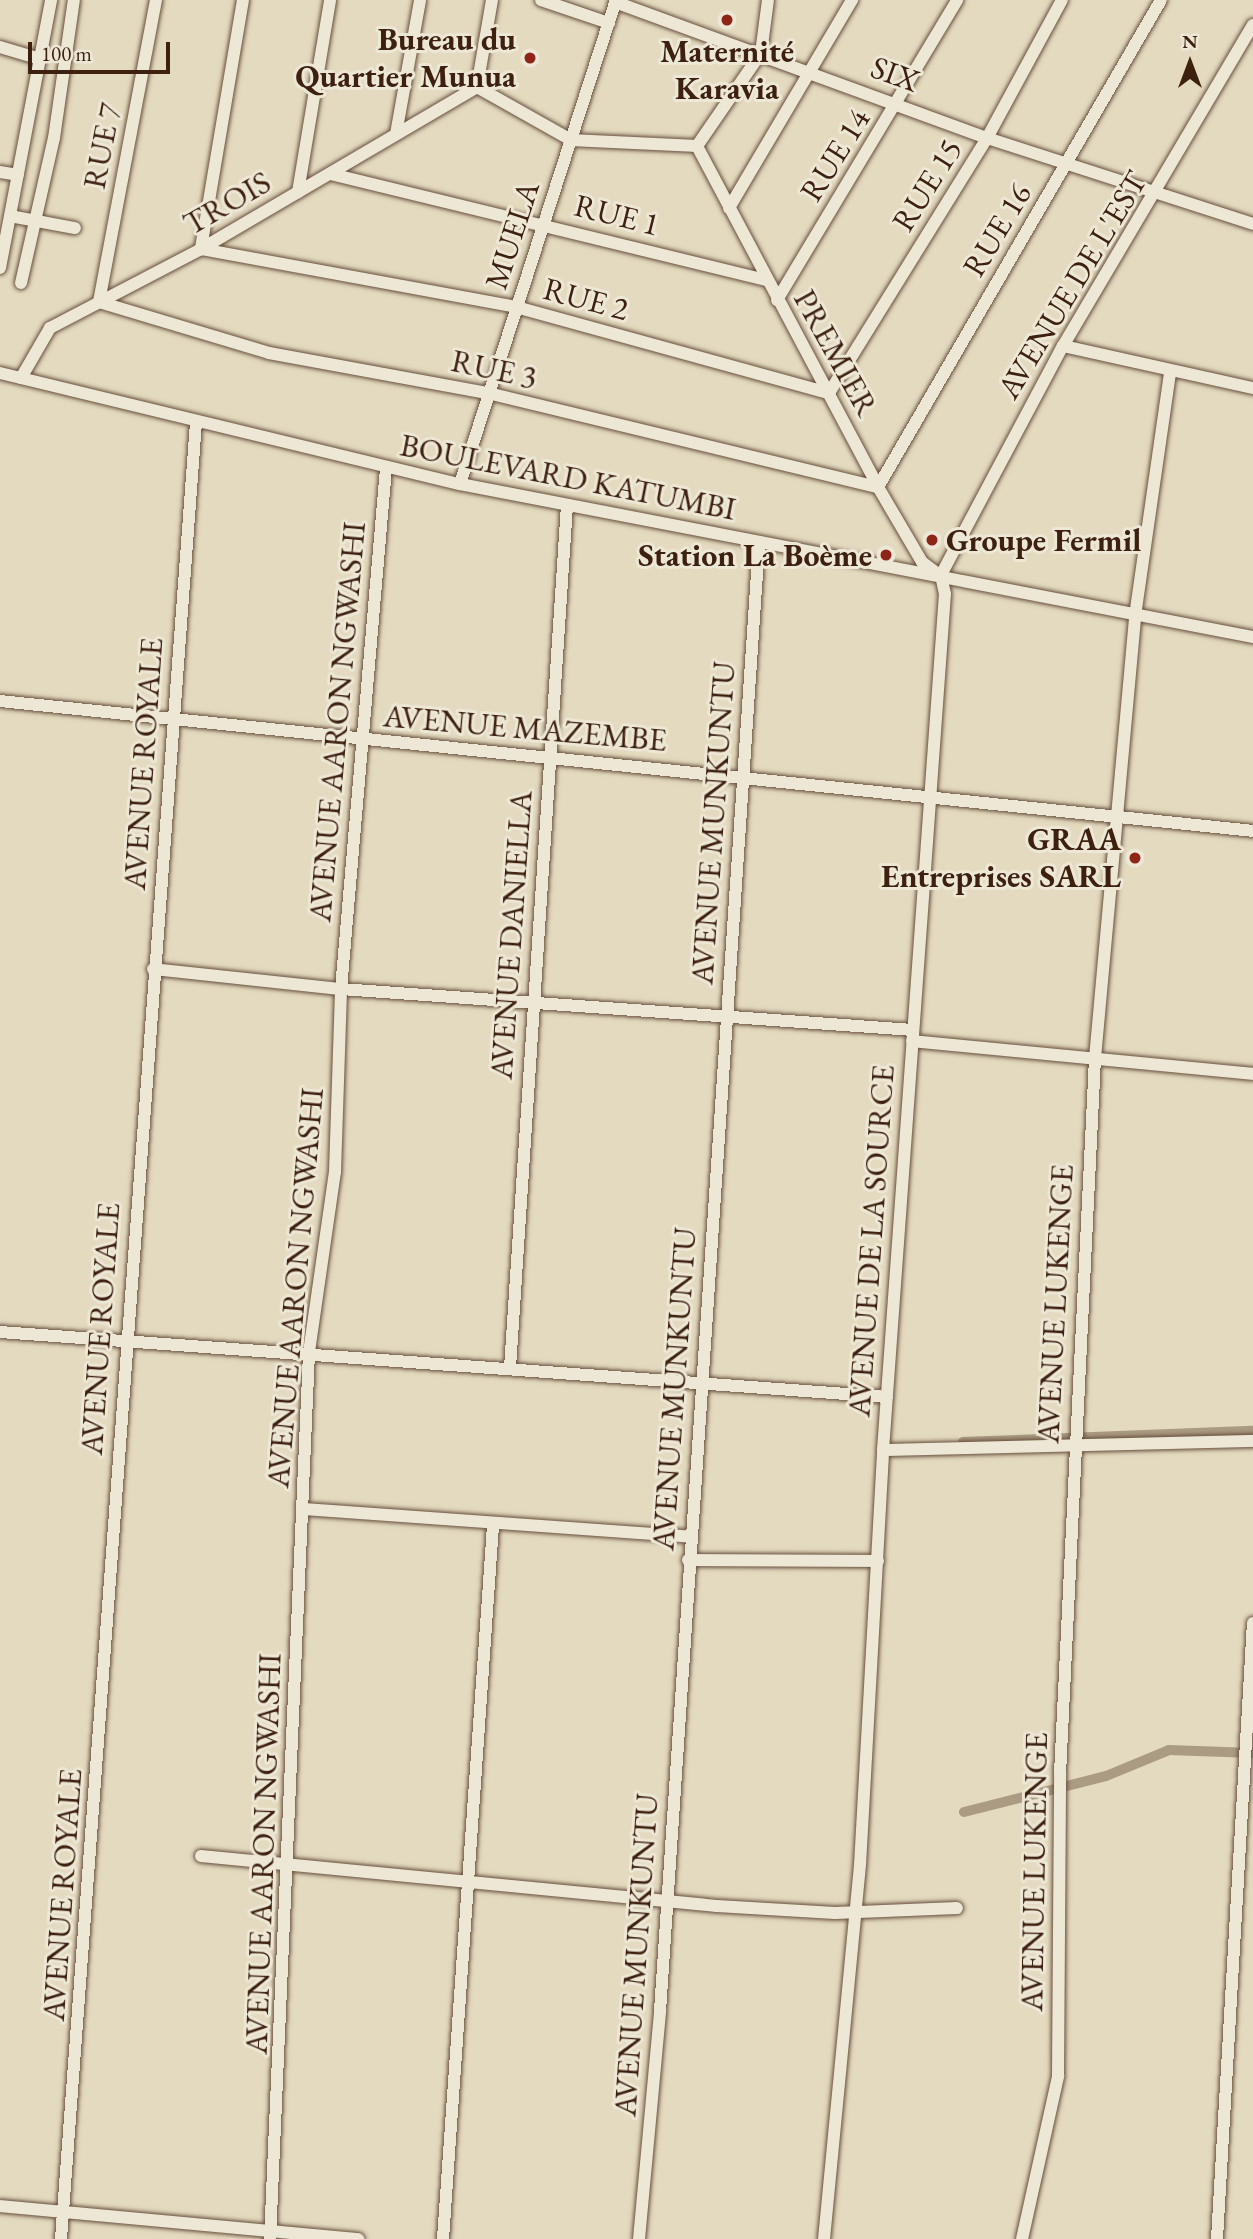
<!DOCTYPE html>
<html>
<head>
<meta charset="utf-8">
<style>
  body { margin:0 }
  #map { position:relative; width:1253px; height:2239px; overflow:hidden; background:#e3dabf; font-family:"EB Garamond",serif }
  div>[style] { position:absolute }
  .canal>* { height:10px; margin:-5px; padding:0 5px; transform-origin:5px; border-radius:5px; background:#ab9b83 }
  .roads { filter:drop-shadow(0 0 2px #674e3b) drop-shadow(0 0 2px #674e3b) }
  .minor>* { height:12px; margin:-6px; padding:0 6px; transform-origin:6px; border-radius:6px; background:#ede7d5 }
  .dots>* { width:19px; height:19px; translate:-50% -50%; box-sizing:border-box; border:4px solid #ede7d5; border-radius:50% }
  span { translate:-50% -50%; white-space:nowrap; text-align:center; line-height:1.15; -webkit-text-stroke:6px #ede7d5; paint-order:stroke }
  .poi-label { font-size:32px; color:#3e200f; font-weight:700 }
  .right { translate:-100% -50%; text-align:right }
  .left { translate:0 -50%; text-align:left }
  .street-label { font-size:32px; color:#3e200f }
  .north { position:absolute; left:1155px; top:28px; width:70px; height:70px; -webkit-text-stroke:5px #ede7d5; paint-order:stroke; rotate:0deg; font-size:19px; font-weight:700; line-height:28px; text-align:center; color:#3e200f }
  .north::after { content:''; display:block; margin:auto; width:24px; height:32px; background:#3e200f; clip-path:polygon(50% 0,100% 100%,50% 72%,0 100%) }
  .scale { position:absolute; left:28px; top:42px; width:142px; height:32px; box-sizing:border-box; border:4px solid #3e200f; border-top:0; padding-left:9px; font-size:21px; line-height:24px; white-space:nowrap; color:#3e200f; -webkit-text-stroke:5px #ede7d5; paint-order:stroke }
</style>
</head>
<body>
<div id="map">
  <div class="canal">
    <i style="left:963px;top:1442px;width:290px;rotate:-2.2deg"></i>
    <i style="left:964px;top:1812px;width:146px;rotate:-14.2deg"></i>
    <i style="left:1106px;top:1776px;width:68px;rotate:-22.4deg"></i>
    <i style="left:1169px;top:1750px;width:84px;rotate:2deg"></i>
  </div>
  <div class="roads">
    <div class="minor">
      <i style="left:156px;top:0;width:307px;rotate:100.7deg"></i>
      <i style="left:99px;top:302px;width:177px;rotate:16.7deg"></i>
      <i style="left:269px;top:353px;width:223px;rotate:10.4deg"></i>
      <i style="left:488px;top:393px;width:401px;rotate:13.6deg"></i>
      <i style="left:878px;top:487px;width:563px;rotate:-59.84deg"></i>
      <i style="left:243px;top:0;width:253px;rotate:99.6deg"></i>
      <i style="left:201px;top:249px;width:320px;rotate:10.4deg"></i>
      <i style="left:516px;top:307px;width:325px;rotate:15.4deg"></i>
      <i style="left:829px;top:393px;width:300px;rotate:-58.2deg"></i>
      <i style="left:987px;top:138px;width:157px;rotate:-61.5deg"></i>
      <i style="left:492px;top:0;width:88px;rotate:99.8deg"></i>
      <i style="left:477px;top:87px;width:108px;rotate:29.4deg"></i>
      <i style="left:571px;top:140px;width:126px;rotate:2.7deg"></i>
      <i style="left:697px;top:146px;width:113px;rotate:-55.5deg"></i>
      <i style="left:761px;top:53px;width:53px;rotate:-82.5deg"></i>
      <i style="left:541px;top:0;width:72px;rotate:18.7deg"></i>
      <i style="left:615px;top:2px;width:396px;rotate:20.1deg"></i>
      <i style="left:987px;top:138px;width:280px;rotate:17.9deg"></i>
      <i style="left:0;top:47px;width:42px;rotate:16.7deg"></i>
      <i style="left:396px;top:134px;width:136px;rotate:-79.8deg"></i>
      <i style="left:697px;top:146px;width:386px;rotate:62deg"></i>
      <i style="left:878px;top:487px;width:87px;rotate:59.6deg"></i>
      <i style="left:922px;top:562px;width:20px;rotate:37deg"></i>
      <i style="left:0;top:172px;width:18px;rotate:9deg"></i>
      <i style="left:331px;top:174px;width:449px;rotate:13.7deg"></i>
      <i style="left:298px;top:192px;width:195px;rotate:-80.5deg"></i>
      <i style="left:729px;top:208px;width:242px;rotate:-59.4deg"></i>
      <i style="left:10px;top:216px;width:66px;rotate:10.5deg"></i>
      <i style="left:0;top:268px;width:273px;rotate:-79.2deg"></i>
      <i style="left:21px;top:283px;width:149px;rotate:-77.2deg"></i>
      <i style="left:54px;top:138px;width:139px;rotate:-81.8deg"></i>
      <i style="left:777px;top:300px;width:350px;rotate:-59deg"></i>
      <i style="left:1063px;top:346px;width:195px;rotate:12.5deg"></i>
      <i style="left:0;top:373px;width:473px;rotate:13.6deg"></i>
      <i style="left:460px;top:484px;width:808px;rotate:10.92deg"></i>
      <i style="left:21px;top:378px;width:58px;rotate:-59.9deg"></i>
      <i style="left:50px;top:328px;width:170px;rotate:-27.6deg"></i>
      <i style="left:201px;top:249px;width:320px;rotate:-30.4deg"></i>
      <i style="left:460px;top:484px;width:509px;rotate:-72.14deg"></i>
      <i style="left:941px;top:575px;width:259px;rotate:-62deg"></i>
      <i style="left:1063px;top:346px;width:373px;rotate:-59.4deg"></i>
      <i style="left:0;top:701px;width:1260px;rotate:5.92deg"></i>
      <i style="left:153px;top:969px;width:189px;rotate:6.1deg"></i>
      <i style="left:341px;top:989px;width:573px;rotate:4.1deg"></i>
      <i style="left:912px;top:1041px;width:343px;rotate:5.5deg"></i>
      <i style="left:0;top:1332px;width:889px;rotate:4.19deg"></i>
      <i style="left:510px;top:1368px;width:865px;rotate:-86.22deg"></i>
      <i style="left:883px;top:1450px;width:370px;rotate:-1.4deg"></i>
      <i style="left:303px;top:1509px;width:387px;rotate:4.1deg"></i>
      <i style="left:688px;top:1560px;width:190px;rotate:0.3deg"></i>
      <i style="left:201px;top:1856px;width:518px;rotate:5.53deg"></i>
      <i style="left:717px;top:1906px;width:118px;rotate:3.4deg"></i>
      <i style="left:835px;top:1913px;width:122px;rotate:-2.3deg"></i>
      <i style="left:0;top:2206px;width:360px;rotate:5.3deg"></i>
      <i style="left:61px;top:2239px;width:1820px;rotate:-85.75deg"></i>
      <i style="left:270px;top:2239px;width:888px;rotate:-87.48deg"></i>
      <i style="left:309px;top:1352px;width:182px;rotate:-81.8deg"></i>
      <i style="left:335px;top:1172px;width:183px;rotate:-88.1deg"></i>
      <i style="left:341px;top:989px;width:523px;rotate:-85.06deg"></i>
      <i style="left:443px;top:2239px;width:715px;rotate:-85.99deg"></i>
      <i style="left:639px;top:2239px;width:229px;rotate:-84.7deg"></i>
      <i style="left:660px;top:2011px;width:1472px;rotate:-86.14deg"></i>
      <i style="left:824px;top:2239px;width:376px;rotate:-84.5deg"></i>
      <i style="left:860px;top:1865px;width:416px;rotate:-86.8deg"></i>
      <i style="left:883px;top:1450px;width:858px;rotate:-85.86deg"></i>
      <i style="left:945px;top:594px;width:19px;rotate:-102deg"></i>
      <i style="left:1022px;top:2239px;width:167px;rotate:-77.5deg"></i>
      <i style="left:1058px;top:2076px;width:302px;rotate:-89.6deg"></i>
      <i style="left:1060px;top:1774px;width:717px;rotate:-87.2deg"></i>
      <i style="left:1095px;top:1058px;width:444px;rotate:-84.8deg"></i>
      <i style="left:1135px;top:616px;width:246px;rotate:-81.8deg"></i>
      <i style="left:1217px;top:2239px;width:617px;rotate:-86.66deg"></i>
    </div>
  </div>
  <div class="dots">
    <i style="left:727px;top:20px;background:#8f2418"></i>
    <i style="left:530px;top:58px;background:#8f2418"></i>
    <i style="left:932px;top:540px;background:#8f2418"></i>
    <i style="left:886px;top:555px;background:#8f2418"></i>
    <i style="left:1135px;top:858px;background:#8f2418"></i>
  </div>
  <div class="poi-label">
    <span class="right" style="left:516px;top:58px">Bureau du<br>Quartier Munua</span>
    <span style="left:727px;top:70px">Maternité<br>Karavia</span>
    <span class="left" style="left:946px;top:540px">Groupe Fermil</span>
    <span class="right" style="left:872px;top:555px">Station La Boème</span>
    <span class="right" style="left:1121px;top:858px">GRAA<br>Entreprises SARL</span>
  </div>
  <div class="street-label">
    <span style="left:895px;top:74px;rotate:20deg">SIX</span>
    <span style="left:102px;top:146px;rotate:-79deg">RUE 7</span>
    <span style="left:835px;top:155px;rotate:-58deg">RUE 14</span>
    <span style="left:927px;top:185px;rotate:-58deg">RUE 15</span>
    <span style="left:227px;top:203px;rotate:-30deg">TROIS</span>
    <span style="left:617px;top:215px;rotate:14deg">RUE 1</span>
    <span style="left:997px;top:230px;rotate:-59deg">RUE 16</span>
    <span style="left:512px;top:235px;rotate:-72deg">MUELA</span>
    <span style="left:1072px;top:285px;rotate:-59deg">AVENUE DE L'EST</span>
    <span style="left:586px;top:299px;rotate:15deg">RUE 2</span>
    <span style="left:836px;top:353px;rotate:61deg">PREMIER</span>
    <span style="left:494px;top:369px;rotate:12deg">RUE 3</span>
    <span style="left:568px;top:477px;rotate:11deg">BOULEVARD KATUMBI</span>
    <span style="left:337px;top:722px;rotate:-85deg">AVENUE AARON NGWASHI</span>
    <span style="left:525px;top:728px;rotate:5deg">AVENUE MAZEMBE</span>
    <span style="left:143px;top:764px;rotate:-86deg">AVENUE ROYALE</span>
    <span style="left:713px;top:823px;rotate:-86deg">AVENUE MUNKUNTU</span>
    <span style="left:511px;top:935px;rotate:-86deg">AVENUE DANIELLA</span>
    <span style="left:871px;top:1241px;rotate:-86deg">AVENUE DE LA SOURCE</span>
    <span style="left:295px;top:1288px;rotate:-85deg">AVENUE AARON NGWASHI</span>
    <span style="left:1055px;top:1304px;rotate:-87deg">AVENUE LUKENGE</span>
    <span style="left:100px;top:1329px;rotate:-86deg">AVENUE ROYALE</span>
    <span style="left:674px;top:1389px;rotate:-86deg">AVENUE MUNKUNTU</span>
    <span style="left:263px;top:1854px;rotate:-88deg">AVENUE AARON NGWASHI</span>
    <span style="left:1034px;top:1872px;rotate:-89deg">AVENUE LUKENGE</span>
    <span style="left:62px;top:1895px;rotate:-86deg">AVENUE ROYALE</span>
    <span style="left:636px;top:1955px;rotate:-86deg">AVENUE MUNKUNTU</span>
  </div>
  <div class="north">N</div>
  <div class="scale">100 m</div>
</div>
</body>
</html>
